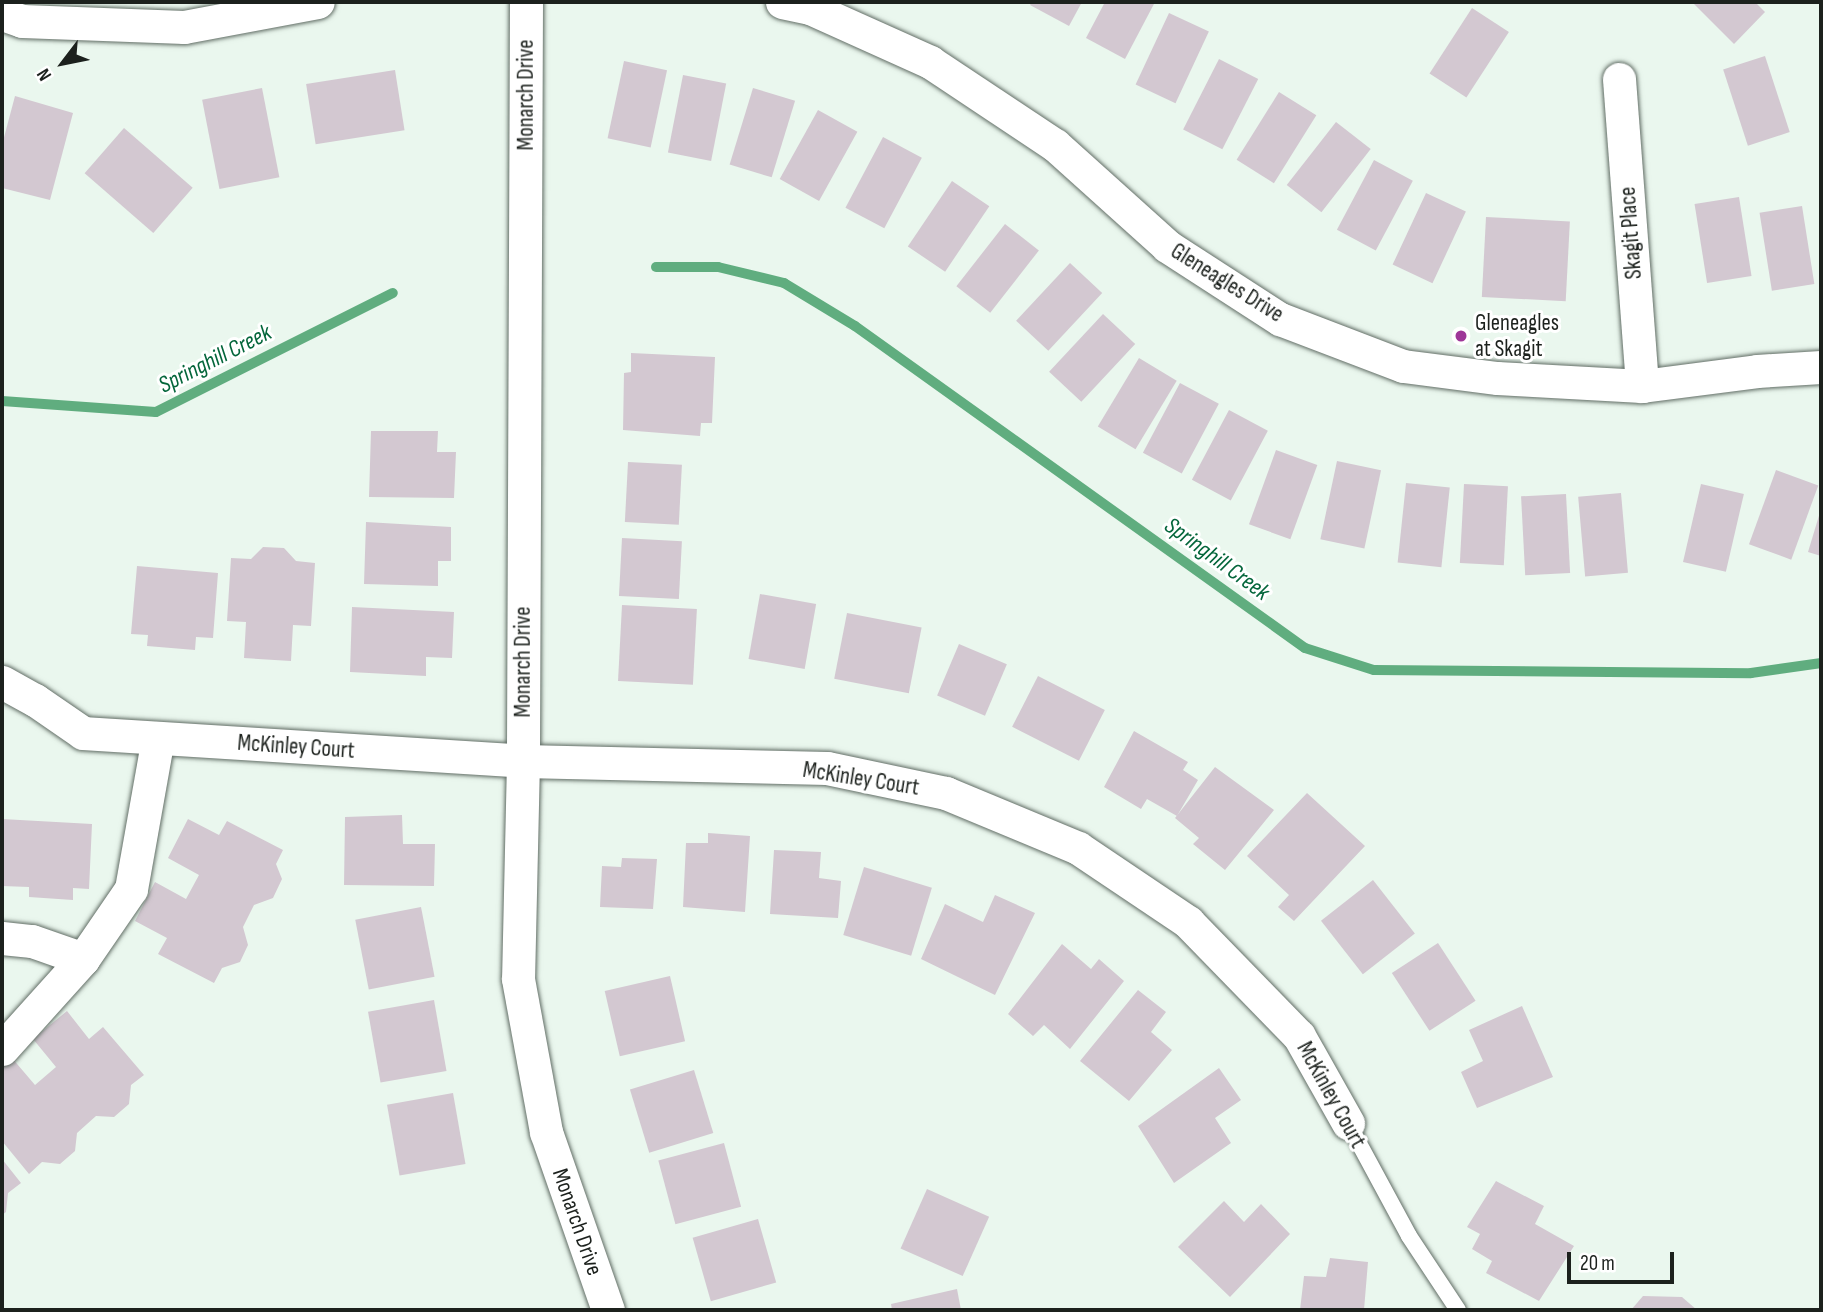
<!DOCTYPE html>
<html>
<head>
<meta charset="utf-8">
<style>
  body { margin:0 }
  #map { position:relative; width:1823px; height:1312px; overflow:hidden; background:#eaf7ee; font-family:"Sofia Sans Condensed",sans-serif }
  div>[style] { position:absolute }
  .stream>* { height:10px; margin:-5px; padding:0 5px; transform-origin:5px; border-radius:5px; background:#60ad7f }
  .building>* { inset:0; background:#d3c8d1; transform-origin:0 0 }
  .roads { filter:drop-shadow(0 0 2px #626e66) drop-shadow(0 0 2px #626e66) }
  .service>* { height:16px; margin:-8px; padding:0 8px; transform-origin:8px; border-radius:8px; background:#fff }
  .minor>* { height:33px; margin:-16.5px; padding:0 16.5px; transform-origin:16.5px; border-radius:16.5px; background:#fff }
  .dots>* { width:19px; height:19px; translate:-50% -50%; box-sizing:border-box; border:4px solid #fff; border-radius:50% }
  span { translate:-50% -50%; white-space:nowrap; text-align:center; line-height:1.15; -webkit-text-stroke:6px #fff; paint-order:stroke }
  .street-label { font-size:23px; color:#1c211d }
  .poi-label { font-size:23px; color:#1c211d }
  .left { translate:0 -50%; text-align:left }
  .water-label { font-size:24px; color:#04663b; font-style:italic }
  .frame { position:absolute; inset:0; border:4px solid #1c211d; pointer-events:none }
  .north { position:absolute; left:28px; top:28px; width:70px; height:70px; -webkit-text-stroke:5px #fff; paint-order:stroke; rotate:238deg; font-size:19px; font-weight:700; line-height:28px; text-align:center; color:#1c211d }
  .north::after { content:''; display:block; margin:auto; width:24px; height:32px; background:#1c211d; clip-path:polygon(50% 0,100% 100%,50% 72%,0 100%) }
  .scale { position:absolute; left:1567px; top:1252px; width:107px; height:32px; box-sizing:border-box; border:4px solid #1c211d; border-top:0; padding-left:9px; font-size:21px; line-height:24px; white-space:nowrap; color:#1c211d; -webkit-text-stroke:5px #fff; paint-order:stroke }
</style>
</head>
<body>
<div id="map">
  <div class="stream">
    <i style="left:656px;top:267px;width:62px"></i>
    <i style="left:718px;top:267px;width:68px;rotate:13.6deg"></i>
    <i style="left:784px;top:283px;width:83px;rotate:31.2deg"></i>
    <i style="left:855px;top:326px;width:553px;rotate:35.59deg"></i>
    <i style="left:1305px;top:648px;width:72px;rotate:17.7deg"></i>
    <i style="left:1374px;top:670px;width:377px;rotate:0.5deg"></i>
    <i style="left:1751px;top:673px;width:71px;rotate:-8.1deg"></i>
    <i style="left:2px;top:401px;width:154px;rotate:4.1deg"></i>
    <i style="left:156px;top:412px;width:265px;rotate:-26.7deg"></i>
  </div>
  <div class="building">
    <i style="clip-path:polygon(1032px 2px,1082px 2px,1069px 26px,1030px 5px)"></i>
    <i style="clip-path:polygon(1105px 2px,1155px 2px,1125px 59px,1086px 38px)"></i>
    <i style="clip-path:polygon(1692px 2px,1755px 2px,1765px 12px,1734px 44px)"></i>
    <i style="left:1472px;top:8px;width:44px;height:78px;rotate:33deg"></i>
    <i style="left:1169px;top:13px;width:44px;height:79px;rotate:25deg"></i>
    <i style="left:1765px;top:56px;width:80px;height:44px;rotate:72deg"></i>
    <i style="left:1219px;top:59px;width:44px;height:79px;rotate:27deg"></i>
    <i style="left:624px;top:61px;width:44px;height:79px;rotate:12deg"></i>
    <i style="left:395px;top:70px;width:61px;height:90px;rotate:81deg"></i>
    <i style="left:683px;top:75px;width:44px;height:79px;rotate:11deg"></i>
    <i style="left:262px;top:88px;width:91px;height:61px;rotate:79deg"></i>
    <i style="left:753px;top:88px;width:44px;height:80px;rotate:17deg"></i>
    <i style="left:1279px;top:92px;width:44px;height:80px;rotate:32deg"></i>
    <i style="clip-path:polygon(15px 96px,73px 113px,50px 200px,2px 188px,2px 145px)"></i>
    <i style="left:818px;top:110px;width:45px;height:79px;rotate:29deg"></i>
    <i style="left:1336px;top:122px;width:44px;height:80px;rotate:38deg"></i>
    <i style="left:124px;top:128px;width:91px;height:60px;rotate:41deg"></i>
    <i style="left:883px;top:137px;width:44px;height:80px;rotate:28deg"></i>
    <i style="left:1374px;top:160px;width:44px;height:79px;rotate:28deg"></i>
    <i style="left:952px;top:181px;width:45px;height:79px;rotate:34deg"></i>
    <i style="left:1426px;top:193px;width:44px;height:79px;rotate:25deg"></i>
    <i style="left:1739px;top:197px;width:80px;height:45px;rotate:81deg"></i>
    <i style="left:1802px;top:206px;width:79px;height:43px;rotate:81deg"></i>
    <i style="left:1486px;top:217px;width:84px;height:80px;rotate:3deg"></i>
    <i style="left:1005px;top:224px;width:43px;height:79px;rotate:38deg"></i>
    <i style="left:1070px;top:263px;width:44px;height:79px;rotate:43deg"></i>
    <i style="left:1103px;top:314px;width:44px;height:79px;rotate:43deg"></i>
    <i style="clip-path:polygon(631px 353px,715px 357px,712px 423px,701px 423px,700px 436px,623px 430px,624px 373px,631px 372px)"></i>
    <i style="left:1139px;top:358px;width:44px;height:80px;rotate:31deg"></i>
    <i style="left:1180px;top:383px;width:44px;height:79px;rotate:28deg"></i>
    <i style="left:1229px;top:410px;width:44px;height:79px;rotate:28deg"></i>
    <i style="clip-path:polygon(371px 431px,438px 431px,437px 452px,456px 452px,454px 498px,369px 497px)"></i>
    <i style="left:1276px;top:450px;width:44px;height:79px;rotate:20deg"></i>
    <i style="left:1337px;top:461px;width:45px;height:80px;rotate:12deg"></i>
    <i style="left:628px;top:462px;width:54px;height:60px;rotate:3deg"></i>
    <i style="left:1776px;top:470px;width:45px;height:79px;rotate:20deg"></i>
    <i style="left:1406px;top:483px;width:44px;height:80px;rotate:6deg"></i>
    <i style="left:1464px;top:484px;width:44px;height:79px;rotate:3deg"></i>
    <i style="left:1701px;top:484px;width:44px;height:80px;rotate:13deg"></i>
    <i style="left:1621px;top:493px;width:80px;height:43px;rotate:85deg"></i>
    <i style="left:1566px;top:494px;width:79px;height:45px;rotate:87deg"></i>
    <i style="clip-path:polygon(1821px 509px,1821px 556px,1808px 552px)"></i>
    <i style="clip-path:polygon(366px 522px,451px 527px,451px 561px,438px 561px,438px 586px,364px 584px)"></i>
    <i style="left:622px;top:538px;width:60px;height:58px;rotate:3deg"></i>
    <i style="clip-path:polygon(263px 547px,284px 548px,296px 561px,315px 563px,311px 626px,293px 625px,291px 661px,244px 658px,246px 622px,227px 621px,231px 558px,251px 559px)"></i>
    <i style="clip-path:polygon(137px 566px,218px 573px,213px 638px,196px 637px,195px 650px,147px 646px,148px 635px,131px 634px)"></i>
    <i style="left:760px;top:594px;width:57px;height:66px;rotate:10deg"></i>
    <i style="left:622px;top:605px;width:75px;height:76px;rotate:3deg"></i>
    <i style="clip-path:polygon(352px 607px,454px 612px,452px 658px,426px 657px,426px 676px,350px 672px)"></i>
    <i style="left:847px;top:613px;width:76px;height:67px;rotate:11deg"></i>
    <i style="left:959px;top:644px;width:52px;height:56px;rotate:23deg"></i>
    <i style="left:1038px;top:676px;width:75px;height:57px;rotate:27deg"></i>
    <i style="clip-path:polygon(1134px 731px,1188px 762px,1183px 770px,1198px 780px,1177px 816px,1147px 799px,1141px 809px,1104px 787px)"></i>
    <i style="clip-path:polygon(1215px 767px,1274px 810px,1225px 870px,1193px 844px,1199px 838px,1175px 818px)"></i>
    <i style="clip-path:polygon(1307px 793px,1365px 846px,1294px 921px,1278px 907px,1289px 895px,1247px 856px)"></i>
    <i style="clip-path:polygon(402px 815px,403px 844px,435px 844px,434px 886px,344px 885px,345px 817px)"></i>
    <i style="clip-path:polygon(2px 819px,92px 824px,89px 889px,73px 888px,73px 900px,29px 897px,29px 887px,2px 886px)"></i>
    <i style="clip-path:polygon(188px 819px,219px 835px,227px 821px,283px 850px,276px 864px,282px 879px,273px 898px,254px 905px,243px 927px,248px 945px,240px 962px,222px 968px,214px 983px,158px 954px,167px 938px,135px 921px,155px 882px,186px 899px,199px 875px,168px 858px)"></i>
    <i style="clip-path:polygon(708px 833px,750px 836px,745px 912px,683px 907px,686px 843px,708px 843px)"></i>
    <i style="clip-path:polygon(774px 850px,821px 852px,819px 878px,841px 881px,838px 918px,770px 914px)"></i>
    <i style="clip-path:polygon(622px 858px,657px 859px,653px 909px,600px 907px,602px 866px,621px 867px)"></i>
    <i style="left:864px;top:867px;width:71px;height:71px;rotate:17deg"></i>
    <i style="left:1373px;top:880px;width:68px;height:66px;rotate:52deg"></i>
    <i style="clip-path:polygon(995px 895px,1035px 913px,995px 995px,921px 959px,945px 904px,983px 922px)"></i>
    <i style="left:421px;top:907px;width:71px;height:67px;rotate:79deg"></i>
    <i style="left:1438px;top:943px;width:69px;height:55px;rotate:57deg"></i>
    <i style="clip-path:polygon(1062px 944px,1091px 969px,1099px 959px,1124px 981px,1070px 1049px,1044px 1025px,1033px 1036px,1008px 1014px)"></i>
    <i style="left:670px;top:976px;width:67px;height:67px;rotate:77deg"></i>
    <i style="clip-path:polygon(1138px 990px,1166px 1012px,1151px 1032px,1172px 1050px,1129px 1101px,1080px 1061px)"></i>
    <i style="left:434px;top:1000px;width:72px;height:67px;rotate:80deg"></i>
    <i style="clip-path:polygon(1522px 1006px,1553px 1077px,1477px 1108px,1461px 1072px,1483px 1061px,1469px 1030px)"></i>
    <i style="clip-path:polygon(67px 1011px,89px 1039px,103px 1027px,144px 1075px,131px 1085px,129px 1104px,114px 1117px,96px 1116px,77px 1133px,75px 1151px,60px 1164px,42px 1162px,29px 1174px,2px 1141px,2px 1067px,12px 1058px,35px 1085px,56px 1067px,33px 1039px)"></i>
    <i style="clip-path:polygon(1219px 1068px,1241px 1100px,1215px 1118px,1231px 1143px,1174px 1183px,1138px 1126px)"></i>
    <i style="left:694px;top:1070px;width:66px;height:67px;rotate:73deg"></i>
    <i style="left:453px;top:1093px;width:72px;height:67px;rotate:80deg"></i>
    <i style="left:724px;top:1143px;width:66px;height:68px;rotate:75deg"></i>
    <i style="clip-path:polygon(2px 1159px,21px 1183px,8px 1193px,6px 1212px,2px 1215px)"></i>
    <i style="clip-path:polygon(1496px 1181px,1544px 1206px,1535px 1224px,1574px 1246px,1539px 1301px,1486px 1273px,1492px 1261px,1472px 1249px,1480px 1234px,1467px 1227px)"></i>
    <i style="left:927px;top:1189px;width:68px;height:65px;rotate:24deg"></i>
    <i style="clip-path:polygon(1224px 1201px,1244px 1222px,1261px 1204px,1290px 1234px,1230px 1297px,1178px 1247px)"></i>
    <i style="left:758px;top:1219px;width:66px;height:68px;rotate:74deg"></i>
    <i style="clip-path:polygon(1330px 1258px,1368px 1262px,1364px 1310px,1300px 1310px,1304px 1276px,1326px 1277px)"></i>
    <i style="clip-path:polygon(957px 1289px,961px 1310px,892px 1310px,891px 1304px)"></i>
    <i style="clip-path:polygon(1643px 1296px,1682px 1297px,1697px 1310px,1631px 1310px)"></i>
  </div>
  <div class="roads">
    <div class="service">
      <i style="left:1348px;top:1123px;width:128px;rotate:61.6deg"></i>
      <i style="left:1409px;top:1236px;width:89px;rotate:56.5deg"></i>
    </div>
    <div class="minor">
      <i style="left:526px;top:2px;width:759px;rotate:90.23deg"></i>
      <i style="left:523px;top:761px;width:218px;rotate:91.3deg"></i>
      <i style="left:518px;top:979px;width:156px;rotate:79.6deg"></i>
      <i style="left:546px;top:1132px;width:188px;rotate:70.8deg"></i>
      <i style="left:782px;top:2px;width:29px;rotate:12deg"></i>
      <i style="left:810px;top:8px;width:132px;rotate:24.2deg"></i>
      <i style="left:930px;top:62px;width:150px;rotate:33.6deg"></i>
      <i style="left:1055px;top:145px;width:151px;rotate:42deg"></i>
      <i style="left:1167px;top:246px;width:135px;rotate:32.9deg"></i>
      <i style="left:1280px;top:319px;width:132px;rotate:20.9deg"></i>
      <i style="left:1403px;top:366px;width:95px;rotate:7.3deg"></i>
      <i style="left:1497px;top:378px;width:145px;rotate:3.2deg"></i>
      <i style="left:1642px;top:386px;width:116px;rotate:-7.4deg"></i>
      <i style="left:1757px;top:371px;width:64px;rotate:-3.6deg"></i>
      <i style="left:2px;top:14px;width:21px;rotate:19deg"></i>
      <i style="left:22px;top:21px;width:162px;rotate:2.1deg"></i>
      <i style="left:184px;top:27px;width:136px;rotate:-10.6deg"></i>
      <i style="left:1619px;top:79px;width:308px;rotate:85.7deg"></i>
      <i style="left:2px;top:682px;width:38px;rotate:29deg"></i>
      <i style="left:35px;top:700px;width:58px;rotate:34.5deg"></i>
      <i style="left:83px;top:733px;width:441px;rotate:3.6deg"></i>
      <i style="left:523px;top:761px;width:304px;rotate:1.3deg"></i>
      <i style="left:827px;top:768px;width:122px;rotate:11.9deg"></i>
      <i style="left:946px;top:793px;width:143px;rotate:22.6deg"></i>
      <i style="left:1078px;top:848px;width:133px;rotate:33.9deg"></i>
      <i style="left:1188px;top:922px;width:159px;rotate:45.8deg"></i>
      <i style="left:1299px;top:1036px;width:100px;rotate:60.6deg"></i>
      <i style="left:2px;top:938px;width:30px;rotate:6deg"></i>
      <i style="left:32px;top:941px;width:54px;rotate:19.4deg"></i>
      <i style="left:2px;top:1049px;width:121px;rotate:-48deg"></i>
      <i style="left:83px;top:959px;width:85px;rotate:-55.6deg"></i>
      <i style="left:131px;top:889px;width:153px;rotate:-79.9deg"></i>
    </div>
  </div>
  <div class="dots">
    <i style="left:1461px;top:336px;background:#9e3698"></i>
  </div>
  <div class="street-label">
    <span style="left:526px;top:95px;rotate:-90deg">Monarch Drive</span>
    <span style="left:1631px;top:233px;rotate:-94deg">Skagit Place</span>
    <span style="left:1227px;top:283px;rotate:32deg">Gleneagles Drive</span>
    <span style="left:523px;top:662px;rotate:-90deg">Monarch Drive</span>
    <span style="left:296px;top:747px;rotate:4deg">McKinley Court</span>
    <span style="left:861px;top:779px;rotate:9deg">McKinley Court</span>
    <span style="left:1331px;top:1095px;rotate:61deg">McKinley Court</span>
    <span style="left:577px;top:1222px;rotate:71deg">Monarch Drive</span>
  </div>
  <div class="poi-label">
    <span class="left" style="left:1475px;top:336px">Gleneagles<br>at Skagit</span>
  </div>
  <div class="water-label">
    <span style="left:215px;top:359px;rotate:-27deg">Springhill Creek</span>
    <span style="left:1217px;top:559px;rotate:36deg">Springhill Creek</span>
  </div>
  <div class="frame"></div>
  <div class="north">N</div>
  <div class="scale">20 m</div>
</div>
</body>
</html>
